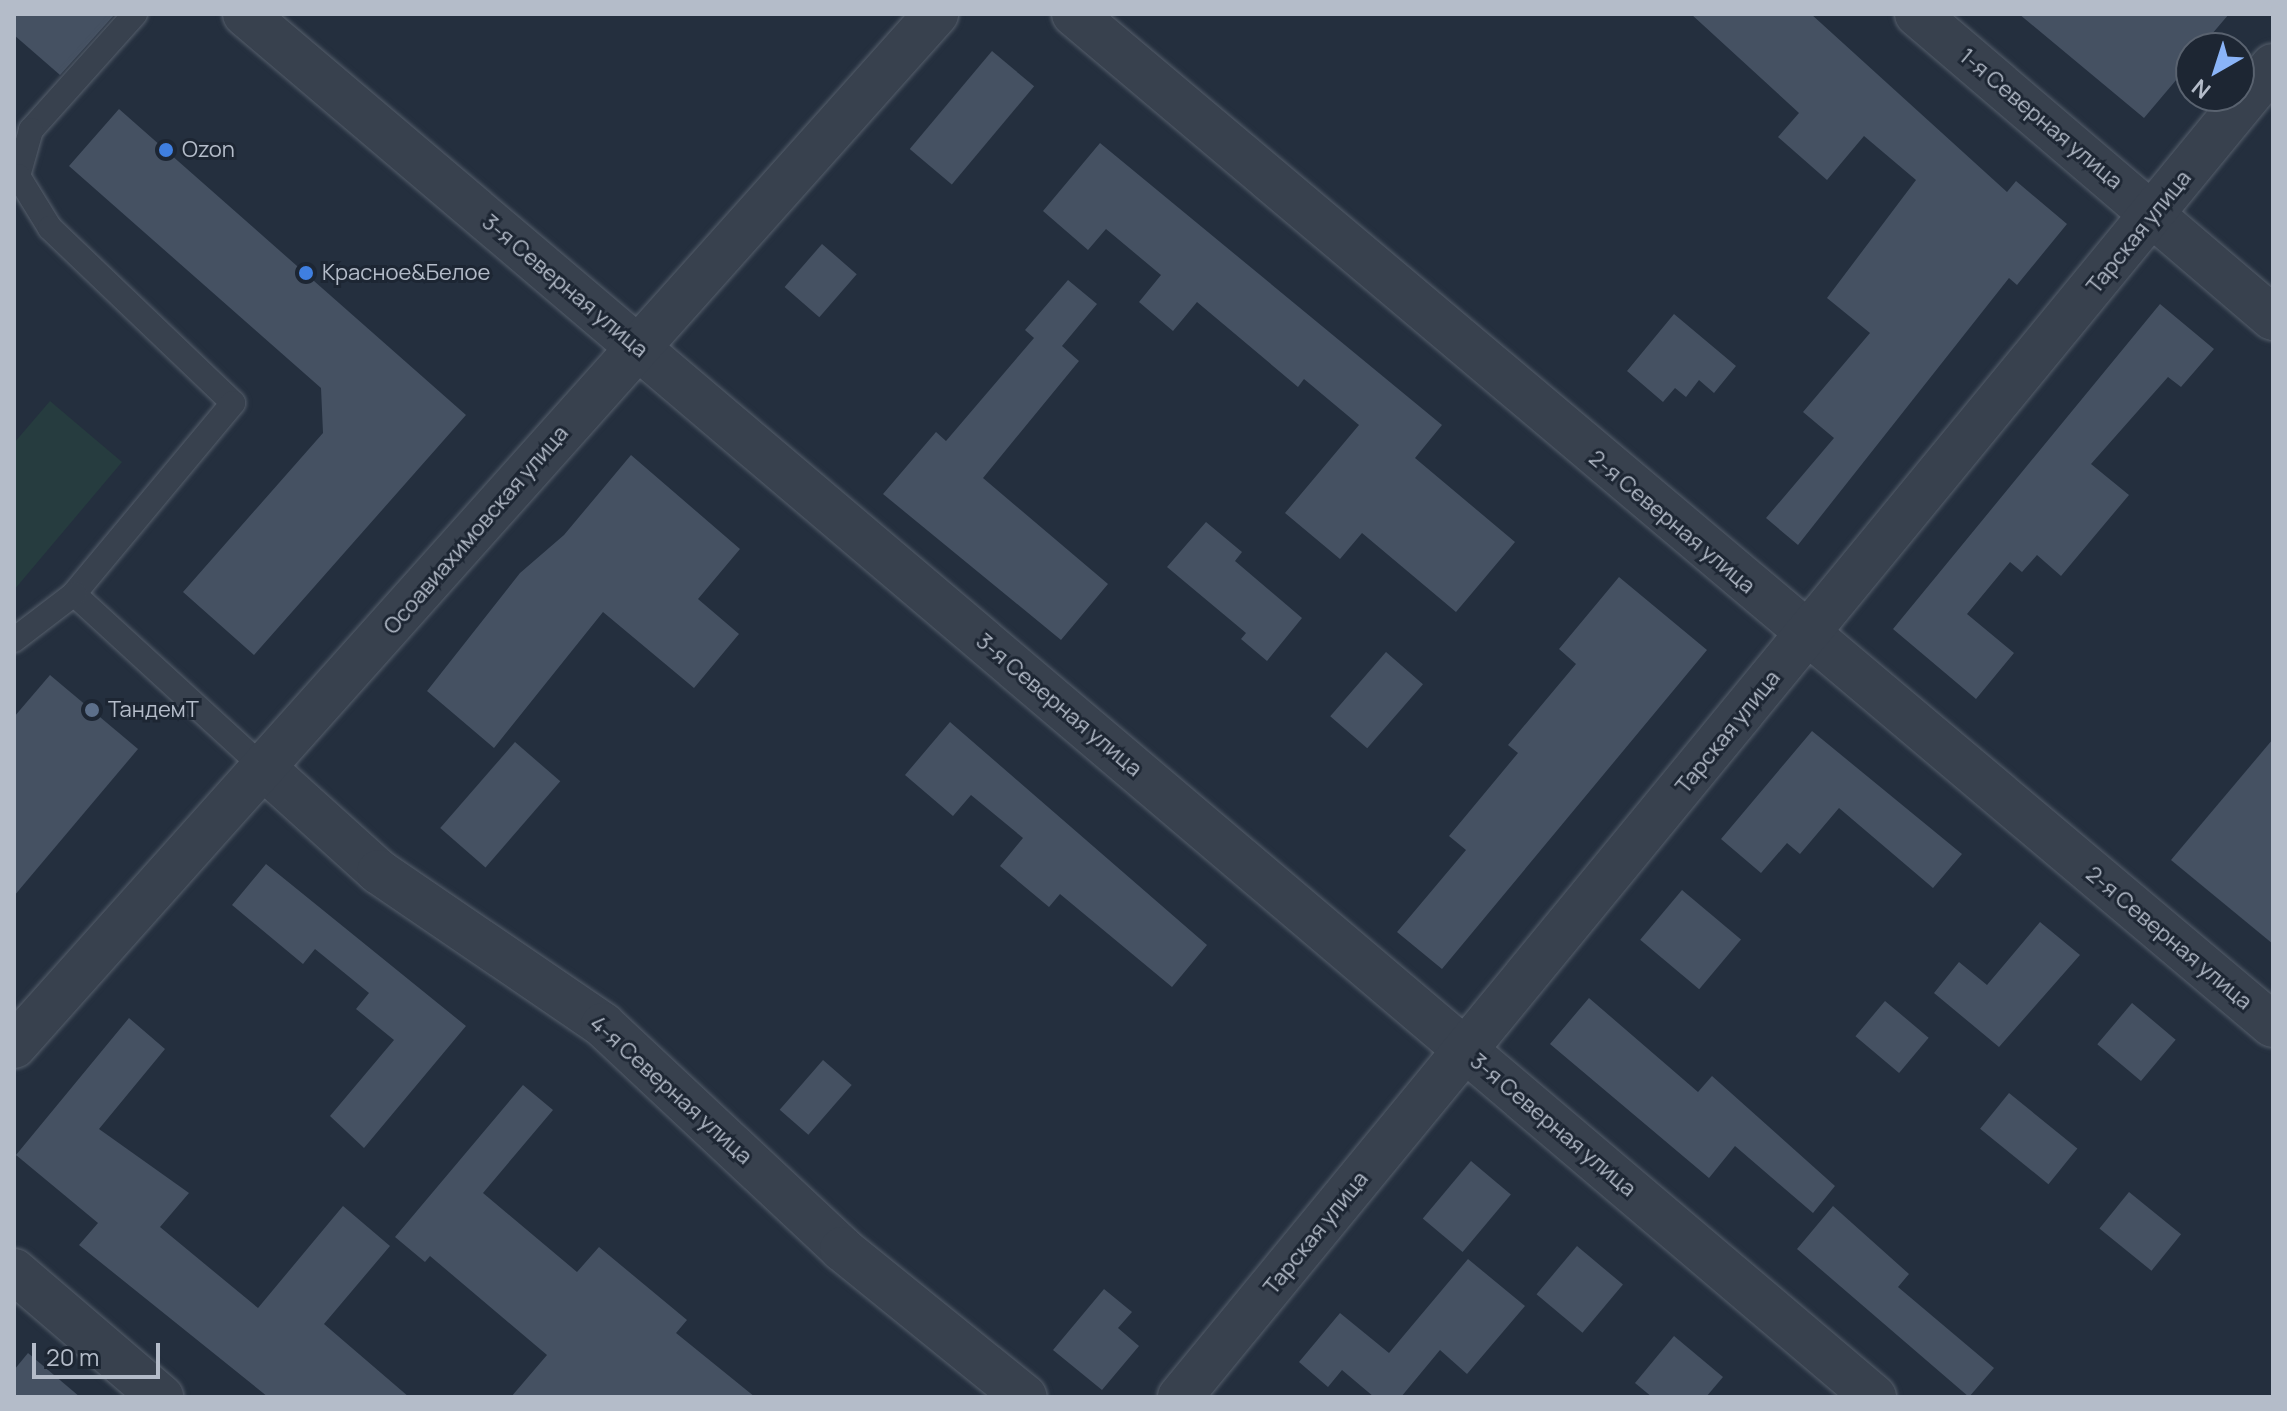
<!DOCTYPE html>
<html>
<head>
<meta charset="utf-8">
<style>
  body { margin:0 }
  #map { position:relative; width:2287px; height:1411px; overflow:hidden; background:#242f3e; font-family:Manrope,sans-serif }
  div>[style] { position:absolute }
  .green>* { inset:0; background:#263c3f }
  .building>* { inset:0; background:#455162; transform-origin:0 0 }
  .roads { filter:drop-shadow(0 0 2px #565f6c) drop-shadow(0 0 2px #565f6c) }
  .lane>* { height:24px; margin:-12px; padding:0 12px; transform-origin:12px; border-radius:12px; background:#38414e }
  .street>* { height:44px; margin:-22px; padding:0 22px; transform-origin:22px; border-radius:22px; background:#38414e }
  .dots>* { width:22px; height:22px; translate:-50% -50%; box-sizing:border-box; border:4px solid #1d2633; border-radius:50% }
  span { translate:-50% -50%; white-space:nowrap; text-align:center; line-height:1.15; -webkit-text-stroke:6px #1d2633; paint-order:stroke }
  .street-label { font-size:22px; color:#b4bcc9 }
  .poi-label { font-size:22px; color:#b4bcc9 }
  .left { translate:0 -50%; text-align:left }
  .frame { position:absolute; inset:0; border:16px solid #b4bcc9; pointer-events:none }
  .north { position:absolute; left:2175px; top:32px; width:80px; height:80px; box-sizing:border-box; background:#1d2633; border:2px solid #59626f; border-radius:50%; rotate:219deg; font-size:22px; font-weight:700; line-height:32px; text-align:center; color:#b4bcc9 }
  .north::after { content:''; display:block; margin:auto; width:28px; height:36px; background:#8ab4f8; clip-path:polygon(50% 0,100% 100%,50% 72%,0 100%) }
  .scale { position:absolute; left:32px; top:1343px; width:128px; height:36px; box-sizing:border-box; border:4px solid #b4bcc9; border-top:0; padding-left:10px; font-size:24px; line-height:28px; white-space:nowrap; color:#b4bcc9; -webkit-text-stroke:6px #1d2633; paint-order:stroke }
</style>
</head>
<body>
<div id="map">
  <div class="green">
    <i style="clip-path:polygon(50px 401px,122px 462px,14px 590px,14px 443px)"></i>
  </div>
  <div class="building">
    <i style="clip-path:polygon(14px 14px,115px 14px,60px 75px,14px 35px)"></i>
    <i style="clip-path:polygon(1691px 14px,1811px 14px,2007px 192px,2016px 181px,2067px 224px,2017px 285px,2009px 278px,1798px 545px,1766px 518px,1834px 438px,1803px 412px,1870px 333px,1827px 298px,1916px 180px,1864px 136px,1827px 180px,1778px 137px,1799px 113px)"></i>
    <i style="clip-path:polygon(2019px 14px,2229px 14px,2200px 48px,2191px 48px,2188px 66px,2144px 118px)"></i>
    <i style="left:992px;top:51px;width:55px;height:128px;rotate:40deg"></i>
    <i style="clip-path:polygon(119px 109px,466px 415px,254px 655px,183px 592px,323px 433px,321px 388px,69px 166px)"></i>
    <i style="clip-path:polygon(1100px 143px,1442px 425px,1415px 458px,1515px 542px,1456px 612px,1362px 533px,1340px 559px,1285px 513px,1359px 425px,1304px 379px,1298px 387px,1197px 302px,1173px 331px,1139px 302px,1161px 275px,1106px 229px,1088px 250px,1043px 211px)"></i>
    <i style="left:822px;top:244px;width:46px;height:57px;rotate:41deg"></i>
    <i style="clip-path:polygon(1068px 280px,1097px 304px,1062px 346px,1079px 361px,983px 478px,1108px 584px,1061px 640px,883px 494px,936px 432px,946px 441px,1034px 338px,1025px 330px)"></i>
    <i style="clip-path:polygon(2160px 304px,2214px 349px,2181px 387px,2168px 377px,2091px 464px,2129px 495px,2061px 576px,2037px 555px,2022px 572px,2010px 562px,1967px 614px,2014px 653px,1976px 699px,1893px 629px)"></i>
    <i style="clip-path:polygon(1674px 314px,1736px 366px,1714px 393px,1699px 380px,1686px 397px,1675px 388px,1663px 402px,1627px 371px)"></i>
    <i style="clip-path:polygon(631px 455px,740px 549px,698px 599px,739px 634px,694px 688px,603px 612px,494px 748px,427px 691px,520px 573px,564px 535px)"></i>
    <i style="clip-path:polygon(1206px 522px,1242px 552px,1235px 561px,1302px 618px,1267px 661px,1241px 639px,1246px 633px,1167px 567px)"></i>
    <i style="clip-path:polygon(1619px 577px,1707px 650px,1442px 969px,1397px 932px,1466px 850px,1449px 836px,1518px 753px,1508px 745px,1576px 664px,1559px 649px)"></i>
    <i style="left:1386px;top:652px;width:49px;height:85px;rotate:41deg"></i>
    <i style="clip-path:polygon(50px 675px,138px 749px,14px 896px,14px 717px)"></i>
    <i style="clip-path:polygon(950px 722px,1207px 945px,1172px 987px,1060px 894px,1049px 907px,1000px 866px,1023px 838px,971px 795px,953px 816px,905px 775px)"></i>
    <i style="clip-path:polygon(1812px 731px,1962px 854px,1933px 888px,1839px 808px,1800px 854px,1787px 843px,1761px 873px,1721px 839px)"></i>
    <i style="clip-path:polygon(2273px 739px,2273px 944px,2171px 860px)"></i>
    <i style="left:515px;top:742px;width:60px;height:114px;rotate:41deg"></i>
    <i style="clip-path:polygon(266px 864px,466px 1026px,364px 1148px,330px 1116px,394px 1040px,356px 1009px,369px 993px,315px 949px,303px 964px,232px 905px)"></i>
    <i style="left:1682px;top:890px;width:77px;height:65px;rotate:40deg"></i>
    <i style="clip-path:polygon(2040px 922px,2080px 955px,1999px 1047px,1934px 993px,1959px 962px,1987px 985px)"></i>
    <i style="clip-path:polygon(1589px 998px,1698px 1092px,1712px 1076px,1835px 1186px,1813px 1213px,1735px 1146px,1709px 1178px,1550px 1044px)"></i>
    <i style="left:1885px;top:1001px;width:57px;height:46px;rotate:40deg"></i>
    <i style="left:2132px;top:1003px;width:57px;height:54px;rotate:40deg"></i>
    <i style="clip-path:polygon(129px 1018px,165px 1049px,99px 1129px,189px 1193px,160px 1227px,258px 1308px,343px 1206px,390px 1246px,324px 1324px,409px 1397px,268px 1397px,79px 1245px,98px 1223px,16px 1155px)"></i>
    <i style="left:823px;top:1060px;width:38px;height:66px;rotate:41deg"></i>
    <i style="clip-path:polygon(523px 1085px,553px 1110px,483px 1193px,577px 1272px,599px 1247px,687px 1320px,676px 1333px,755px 1397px,511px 1397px,547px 1355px,430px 1256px,425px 1262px,395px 1237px)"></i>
    <i style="left:2009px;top:1093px;width:88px;height:46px;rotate:39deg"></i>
    <i style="left:1471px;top:1161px;width:52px;height:75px;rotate:40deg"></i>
    <i style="left:2129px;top:1192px;width:67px;height:47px;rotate:39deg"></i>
    <i style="clip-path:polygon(1833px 1206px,1909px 1274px,1898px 1287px,1994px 1368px,1969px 1397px,1797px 1249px)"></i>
    <i style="left:1577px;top:1246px;width:60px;height:63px;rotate:40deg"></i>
    <i style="clip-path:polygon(1468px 1259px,1525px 1306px,1467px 1374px,1440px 1350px,1401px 1397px,1374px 1397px,1342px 1370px,1328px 1387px,1299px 1362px,1340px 1313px,1389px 1353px)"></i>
    <i style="clip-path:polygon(1104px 1289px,1132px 1312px,1118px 1328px,1139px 1346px,1102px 1390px,1053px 1350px)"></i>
    <i style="clip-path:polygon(1674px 1336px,1723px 1377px,1706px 1397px,1652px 1397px,1635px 1383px)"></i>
    <i style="clip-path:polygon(28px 1353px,80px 1397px,14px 1397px,14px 1370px)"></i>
  </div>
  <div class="roads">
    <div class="lane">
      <i style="left:135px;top:14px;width:156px;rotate:131.9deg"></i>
      <i style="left:31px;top:130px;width:48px;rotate:105.8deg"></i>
      <i style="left:18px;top:176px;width:61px;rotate:58.4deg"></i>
      <i style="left:50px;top:228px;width:253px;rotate:43.7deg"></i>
      <i style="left:233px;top:403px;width:249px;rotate:129.8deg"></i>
      <i style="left:74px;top:594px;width:260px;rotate:42.5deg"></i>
      <i style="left:14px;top:640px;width:76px;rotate:-37.5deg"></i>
    </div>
    <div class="street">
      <i style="left:245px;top:14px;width:2137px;rotate:40.33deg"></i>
      <i style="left:1074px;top:14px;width:1568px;rotate:40.14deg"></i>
      <i style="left:1917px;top:14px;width:468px;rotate:40.5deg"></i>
      <i style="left:266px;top:770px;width:152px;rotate:42.1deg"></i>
      <i style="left:379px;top:872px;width:271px;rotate:34.3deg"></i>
      <i style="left:603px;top:1025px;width:328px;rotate:43.1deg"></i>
      <i style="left:842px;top:1249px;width:235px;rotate:39deg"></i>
      <i style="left:14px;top:1046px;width:1384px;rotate:-48.22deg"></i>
      <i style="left:14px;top:1271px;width:194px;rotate:40.6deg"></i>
      <i style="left:1180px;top:1397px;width:1722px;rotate:-50.61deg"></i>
    </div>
  </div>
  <div class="dots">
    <i style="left:166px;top:150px;background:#3f7fe0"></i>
    <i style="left:306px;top:273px;background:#3f7fe0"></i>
    <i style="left:92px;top:710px;background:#5c6f8a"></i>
  </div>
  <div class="street-label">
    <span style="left:2041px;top:119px;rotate:40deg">1-я Северная улица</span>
    <span style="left:2139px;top:232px;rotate:-51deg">Тарская улица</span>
    <span style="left:565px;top:286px;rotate:40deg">3-я Северная улица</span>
    <span style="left:1672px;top:522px;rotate:40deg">2-я Северная улица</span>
    <span style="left:476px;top:530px;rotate:-49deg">Осоавиахимовская улица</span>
    <span style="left:1059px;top:705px;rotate:40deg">3-я Северная улица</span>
    <span style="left:1728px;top:732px;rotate:-51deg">Тарская улица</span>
    <span style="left:2169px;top:938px;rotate:40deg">2-я Северная улица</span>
    <span style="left:671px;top:1090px;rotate:42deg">4-я Северная улица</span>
    <span style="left:1553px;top:1125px;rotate:40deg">3-я Северная улица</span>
    <span style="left:1316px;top:1233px;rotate:-51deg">Тарская улица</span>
  </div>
  <div class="poi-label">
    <span class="left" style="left:182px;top:150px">Ozon</span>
    <span class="left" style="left:322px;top:273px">Красное&amp;Белое</span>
    <span class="left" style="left:108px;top:710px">ТандемТ</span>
  </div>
  <div class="frame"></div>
  <div class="north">N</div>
  <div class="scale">20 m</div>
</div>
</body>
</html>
